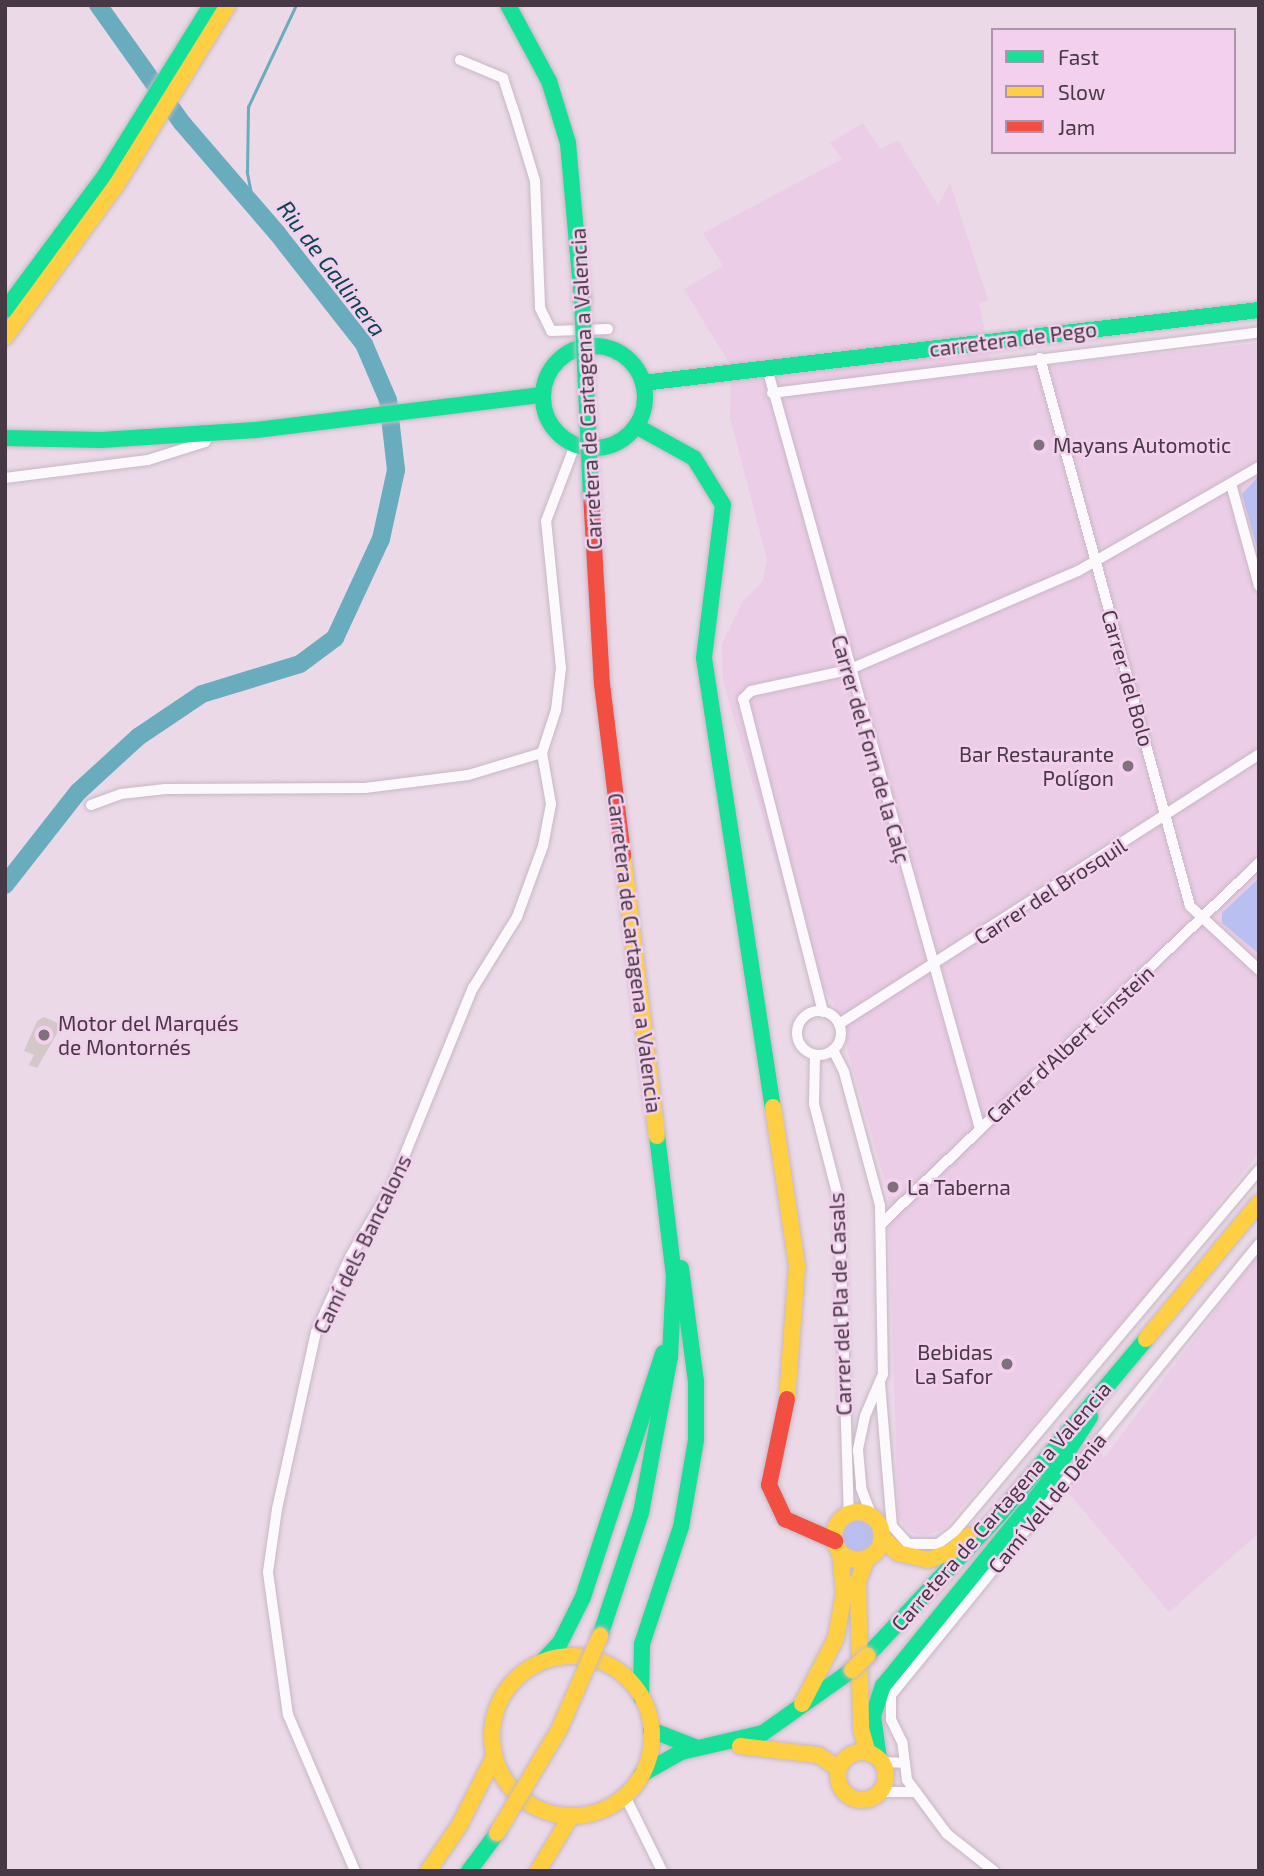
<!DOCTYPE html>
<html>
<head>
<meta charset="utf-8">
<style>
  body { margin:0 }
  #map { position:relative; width:1264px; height:1876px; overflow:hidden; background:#ebd9e8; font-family:"Exo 2",sans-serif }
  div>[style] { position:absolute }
  .built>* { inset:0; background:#eccde7 }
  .green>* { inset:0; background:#babff1 }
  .round { border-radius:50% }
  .stream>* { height:2.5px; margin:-1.25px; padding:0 1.25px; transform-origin:1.25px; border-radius:1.25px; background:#69acbd }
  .river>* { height:18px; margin:-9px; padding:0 9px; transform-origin:9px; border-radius:9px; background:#69acbd }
  .building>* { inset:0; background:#d3c8c7 }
  .roads { filter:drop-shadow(0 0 2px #c6b8c4) drop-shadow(0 0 2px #c6b8c4) }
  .street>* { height:10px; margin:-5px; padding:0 5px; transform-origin:5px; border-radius:5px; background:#fcf9fc }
  .street>.ring { margin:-5px; padding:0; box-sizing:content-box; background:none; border:10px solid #fcf9fc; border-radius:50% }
  .fast>* { height:16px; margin:-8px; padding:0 8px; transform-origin:8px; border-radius:8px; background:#16e098 }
  .fast>.ring { margin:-8px; padding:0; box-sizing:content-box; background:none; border:16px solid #16e098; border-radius:50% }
  .slow>* { height:16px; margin:-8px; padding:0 8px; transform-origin:8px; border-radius:8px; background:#ffcf43 }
  .slow>.ring { margin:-8px; padding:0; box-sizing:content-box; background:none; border:16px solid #ffcf43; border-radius:50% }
  .jam>* { height:16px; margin:-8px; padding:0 8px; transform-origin:8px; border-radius:8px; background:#f24e42 }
  .bridges { filter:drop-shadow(0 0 2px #c6b8c4) drop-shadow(0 0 2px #c6b8c4) }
  .fast-bridge>* { height:16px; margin:-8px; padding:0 8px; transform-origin:8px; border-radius:8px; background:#16e098 }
  .slow-bridge>* { height:16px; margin:-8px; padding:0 8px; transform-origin:8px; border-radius:8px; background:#ffcf43 }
  .dots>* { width:19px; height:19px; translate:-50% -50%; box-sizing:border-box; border:4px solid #f3d1ee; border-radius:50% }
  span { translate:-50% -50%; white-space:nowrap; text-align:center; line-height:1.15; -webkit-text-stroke:5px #f3d1ee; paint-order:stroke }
  .street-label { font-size:21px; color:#463844 }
  .poi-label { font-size:21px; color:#463844 }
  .left { translate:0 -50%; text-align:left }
  .right { translate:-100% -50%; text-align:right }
  .water-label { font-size:23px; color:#094750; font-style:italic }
  .frame { position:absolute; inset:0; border:7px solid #463844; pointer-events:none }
  .legend { position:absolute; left:991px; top:28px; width:245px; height:126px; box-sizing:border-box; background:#f3d1ee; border:2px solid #ae94aa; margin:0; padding:9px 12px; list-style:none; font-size:21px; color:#463844 }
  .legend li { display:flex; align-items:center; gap:14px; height:35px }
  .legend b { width:35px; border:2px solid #ae94aa }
</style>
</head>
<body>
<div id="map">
  <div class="built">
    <i style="clip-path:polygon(863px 123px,880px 149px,898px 140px,938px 205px,950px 183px,988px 300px,979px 303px,993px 371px,1259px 343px,1259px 1152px,1167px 1271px,943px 1529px,924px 1536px,911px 1532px,898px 1518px,888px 1192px,834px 1003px,807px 970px,723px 681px,722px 644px,743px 601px,763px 581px,767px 560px,730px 417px,731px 366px,684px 289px,723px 266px,703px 233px,842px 159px,830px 143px)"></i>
    <i style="clip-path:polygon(1259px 1253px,1259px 1533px,1169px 1612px,1066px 1490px,1097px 1450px,1104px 1458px)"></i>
  </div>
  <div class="green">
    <i style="clip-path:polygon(1259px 476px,1259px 555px,1242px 494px)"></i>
    <i style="clip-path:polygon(1259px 878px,1259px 954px,1222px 923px,1222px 913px)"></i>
    <i class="round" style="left:843px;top:1521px;width:30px;height:30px"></i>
  </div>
  <div class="stream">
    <i style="left:253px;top:204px;width:33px;rotate:-101deg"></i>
    <i style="left:247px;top:172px;width:65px;rotate:-89.1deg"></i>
    <i style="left:248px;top:107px;width:113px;rotate:-64.8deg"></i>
  </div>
  <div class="river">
    <i style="left:5px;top:885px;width:118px;rotate:-51.9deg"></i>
    <i style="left:78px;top:792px;width:81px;rotate:-42.5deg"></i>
    <i style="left:138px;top:737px;width:77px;rotate:-33.9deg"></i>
    <i style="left:202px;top:694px;width:102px;rotate:-17deg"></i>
    <i style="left:300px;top:664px;width:44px;rotate:-36.6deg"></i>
    <i style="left:335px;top:638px;width:109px;rotate:-65.1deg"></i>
    <i style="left:381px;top:539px;width:71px;rotate:-77.7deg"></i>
    <i style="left:396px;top:470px;width:70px;rotate:-96.5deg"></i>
    <i style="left:388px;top:400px;width:61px;rotate:-113.2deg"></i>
    <i style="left:364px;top:344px;width:141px;rotate:-128.1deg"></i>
    <i style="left:277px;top:233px;width:145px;rotate:-130.8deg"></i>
    <i style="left:182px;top:123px;width:145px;rotate:-125.4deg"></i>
  </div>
  <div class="building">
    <i style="clip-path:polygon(44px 1017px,62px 1025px,37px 1068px,29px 1065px,34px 1055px,24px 1051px,37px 1021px)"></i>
  </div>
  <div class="roads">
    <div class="street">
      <i style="left:460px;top:60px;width:47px;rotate:22.7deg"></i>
      <i style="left:503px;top:78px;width:32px;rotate:72deg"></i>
      <i style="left:513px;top:108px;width:76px;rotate:73.2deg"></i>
      <i style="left:535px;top:181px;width:127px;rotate:87.7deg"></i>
      <i style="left:540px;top:308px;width:25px;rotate:64deg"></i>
      <i style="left:551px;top:331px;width:57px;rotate:-2deg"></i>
      <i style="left:1040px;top:358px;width:568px;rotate:74.69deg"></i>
      <i style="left:1190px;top:906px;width:94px;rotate:42.8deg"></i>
      <i style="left:767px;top:368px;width:790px;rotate:74.36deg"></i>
      <i style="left:772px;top:393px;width:491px;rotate:-7.1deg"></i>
      <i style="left:5px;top:478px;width:144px;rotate:-7.2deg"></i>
      <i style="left:148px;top:460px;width:60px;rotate:-17.5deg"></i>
      <i style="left:205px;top:442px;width:9px;rotate:-63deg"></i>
      <i style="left:1231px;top:484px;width:106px;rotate:74.6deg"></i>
      <i style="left:91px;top:805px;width:32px;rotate:-20deg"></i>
      <i style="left:121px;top:794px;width:45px;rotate:-6.3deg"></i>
      <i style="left:166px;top:789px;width:199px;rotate:-0.3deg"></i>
      <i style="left:365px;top:788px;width:104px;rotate:-7.2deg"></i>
      <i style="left:468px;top:775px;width:77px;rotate:-16.6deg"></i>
      <i class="ring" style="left:797px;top:1011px;width:34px;height:34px"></i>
      <i style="left:823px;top:1012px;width:323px;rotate:-104.3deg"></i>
      <i style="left:743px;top:699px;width:11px;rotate:-45deg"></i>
      <i style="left:751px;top:691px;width:99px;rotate:-12.2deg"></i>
      <i style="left:848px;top:670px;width:250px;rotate:-23.3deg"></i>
      <i style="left:1078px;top:571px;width:209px;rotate:-29.9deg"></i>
      <i style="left:839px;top:1024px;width:499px;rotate:-32.7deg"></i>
      <i style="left:833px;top:1050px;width:25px;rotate:63deg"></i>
      <i style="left:844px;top:1072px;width:138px;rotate:74.9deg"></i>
      <i style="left:880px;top:1205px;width:169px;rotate:89deg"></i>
      <i style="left:883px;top:1374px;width:46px;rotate:113.2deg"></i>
      <i style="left:865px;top:1416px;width:35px;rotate:102deg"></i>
      <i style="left:858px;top:1450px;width:38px;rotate:85deg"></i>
      <i style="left:861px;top:1488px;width:31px;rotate:69deg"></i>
      <i style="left:815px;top:1055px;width:49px;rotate:91.2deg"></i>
      <i style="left:814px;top:1104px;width:100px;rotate:75.5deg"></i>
      <i style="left:839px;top:1201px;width:313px;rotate:88.2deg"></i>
      <i style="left:881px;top:1224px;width:523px;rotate:-43.68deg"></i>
      <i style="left:880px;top:1384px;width:143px;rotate:85.2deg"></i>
      <i style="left:892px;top:1526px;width:24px;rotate:48deg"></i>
      <i style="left:908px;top:1544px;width:30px"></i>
      <i style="left:938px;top:1544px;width:21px;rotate:-37deg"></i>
      <i style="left:955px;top:1531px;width:472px;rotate:-49.9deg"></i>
      <i style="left:881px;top:1762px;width:23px;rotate:2deg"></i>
      <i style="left:879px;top:1792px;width:37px"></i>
      <i style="left:625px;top:1796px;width:84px;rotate:63.7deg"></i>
      <i style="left:355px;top:1871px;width:170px;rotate:-113.2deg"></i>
      <i style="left:288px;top:1715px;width:144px;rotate:-98deg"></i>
      <i style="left:268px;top:1572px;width:64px;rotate:-81.9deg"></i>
      <i style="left:277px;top:1509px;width:181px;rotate:-77.6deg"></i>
      <i style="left:316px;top:1332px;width:82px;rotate:-65.6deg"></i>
      <i style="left:350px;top:1257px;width:82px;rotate:-59.4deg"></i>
      <i style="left:392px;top:1186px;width:214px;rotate:-67.8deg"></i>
      <i style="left:473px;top:988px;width:84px;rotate:-58.2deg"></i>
      <i style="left:517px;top:917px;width:76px;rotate:-69.9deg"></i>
      <i style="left:543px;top:846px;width:43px;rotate:-79.2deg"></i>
      <i style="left:551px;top:804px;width:52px;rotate:-100deg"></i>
      <i style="left:542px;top:753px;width:45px;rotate:-72deg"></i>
      <i style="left:556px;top:710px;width:42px;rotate:-83.2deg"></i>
      <i style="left:561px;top:668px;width:148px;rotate:-95.8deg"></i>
      <i style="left:546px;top:521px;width:81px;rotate:-69.1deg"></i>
      <i style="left:994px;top:1871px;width:60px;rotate:-141.8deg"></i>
      <i style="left:947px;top:1834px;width:67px;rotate:-126.5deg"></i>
      <i style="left:907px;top:1780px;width:38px;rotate:-97deg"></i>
      <i style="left:902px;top:1742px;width:25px;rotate:-116deg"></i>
      <i style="left:891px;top:1719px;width:24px;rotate:-90deg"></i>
      <i style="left:891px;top:1695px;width:582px;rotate:-50.79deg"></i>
    </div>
    <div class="fast">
      <i style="left:508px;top:5px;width:86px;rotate:61.7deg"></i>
      <i style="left:549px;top:81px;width:65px;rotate:73deg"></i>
      <i style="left:568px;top:143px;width:157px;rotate:84.9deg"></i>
      <i style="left:5px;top:310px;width:169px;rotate:-53.4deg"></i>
      <i style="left:106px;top:174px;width:199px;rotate:-58.1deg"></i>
      <i class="ring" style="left:543px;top:346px;width:86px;height:86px"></i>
      <i style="left:643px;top:383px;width:620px;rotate:-6.76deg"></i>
      <i style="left:636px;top:426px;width:66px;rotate:28.9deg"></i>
      <i style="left:694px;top:458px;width:55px;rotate:58.3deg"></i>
      <i style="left:723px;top:505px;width:154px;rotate:97.1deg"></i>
      <i style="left:704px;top:658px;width:454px;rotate:81.3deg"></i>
      <i style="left:5px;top:438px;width:96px;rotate:1.2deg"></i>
      <i style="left:101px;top:440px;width:155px;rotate:-3.7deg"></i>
      <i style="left:256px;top:430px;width:288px;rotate:-7deg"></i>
      <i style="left:600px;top:1636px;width:130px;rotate:-71.6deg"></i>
      <i style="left:641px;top:1513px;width:159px;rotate:-79.5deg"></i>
      <i style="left:670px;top:1357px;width:81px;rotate:-87.2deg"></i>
      <i style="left:674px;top:1276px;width:141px;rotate:-96.9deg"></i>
      <i style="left:867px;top:1656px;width:193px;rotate:-46.9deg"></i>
      <i style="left:999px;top:1515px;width:229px;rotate:-50.1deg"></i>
      <i style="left:542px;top:1662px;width:26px;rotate:-47deg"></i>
      <i style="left:560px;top:1643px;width:51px;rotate:-63.4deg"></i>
      <i style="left:583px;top:1597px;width:257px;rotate:-71.8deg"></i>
      <i style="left:641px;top:1697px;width:53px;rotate:-88.9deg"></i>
      <i style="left:642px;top:1644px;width:123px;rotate:-71.6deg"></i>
      <i style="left:681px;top:1527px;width:88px;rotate:-80.2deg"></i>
      <i style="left:696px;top:1440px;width:58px;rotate:-90deg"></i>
      <i style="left:696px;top:1382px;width:115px;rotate:-97.5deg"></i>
      <i style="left:651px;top:1730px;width:47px;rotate:21.1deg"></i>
      <i style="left:879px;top:1759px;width:43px;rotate:-97.9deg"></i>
      <i style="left:873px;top:1716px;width:32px;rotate:-72deg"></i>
      <i style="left:883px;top:1686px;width:255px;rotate:-50.9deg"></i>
      <i style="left:1044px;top:1488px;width:85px;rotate:-57.1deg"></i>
      <i style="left:642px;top:1774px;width:45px;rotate:-29.4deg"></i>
      <i style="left:681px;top:1752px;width:84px;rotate:-13deg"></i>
      <i style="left:763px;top:1733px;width:109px;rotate:-35.3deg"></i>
      <i style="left:469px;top:1871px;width:47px;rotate:-53.6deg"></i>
    </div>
    <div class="slow">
      <i style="left:5px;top:337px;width:190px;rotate:-53.8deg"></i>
      <i style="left:117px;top:184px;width:211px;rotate:-58.2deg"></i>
      <i style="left:623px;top:856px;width:282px;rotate:83.1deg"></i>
      <i style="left:773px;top:1107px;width:161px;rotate:81.4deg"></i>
      <i style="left:797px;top:1266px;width:133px;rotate:94.3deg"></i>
      <i style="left:1146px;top:1339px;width:177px;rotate:-50.3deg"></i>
      <i class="ring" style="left:834px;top:1512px;width:32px;height:32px"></i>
      <i style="left:881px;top:1536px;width:24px;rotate:45deg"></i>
      <i style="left:898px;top:1553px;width:31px;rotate:13deg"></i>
      <i style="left:928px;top:1560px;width:24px;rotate:-19deg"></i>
      <i style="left:951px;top:1552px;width:24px;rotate:-42deg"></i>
      <i style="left:867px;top:1558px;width:25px;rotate:111deg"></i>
      <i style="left:858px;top:1581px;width:148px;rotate:88.8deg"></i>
      <i style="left:861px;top:1729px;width:25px;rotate:74deg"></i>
      <i class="ring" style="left:492px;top:1656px;width:144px;height:144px"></i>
      <i style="left:802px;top:1704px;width:74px;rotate:-62.7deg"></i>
      <i style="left:836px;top:1638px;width:46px;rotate:-79.9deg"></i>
      <i style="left:844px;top:1593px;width:41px;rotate:-95.6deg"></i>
      <i style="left:740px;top:1746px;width:79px;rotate:6.6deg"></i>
      <i style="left:818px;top:1755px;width:25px;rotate:34deg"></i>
      <i class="ring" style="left:838px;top:1752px;width:32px;height:32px"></i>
      <i style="left:428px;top:1871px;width:55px;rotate:-55.4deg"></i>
      <i style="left:459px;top:1826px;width:77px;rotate:-63.1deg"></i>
      <i style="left:538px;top:1871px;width:64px;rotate:-59deg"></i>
    </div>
    <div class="jam">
      <i style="left:591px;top:494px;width:190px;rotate:86.7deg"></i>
      <i style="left:602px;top:684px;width:173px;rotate:83deg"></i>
      <i style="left:787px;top:1399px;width:88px;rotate:101.8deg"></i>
      <i style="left:769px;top:1485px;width:38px;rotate:65deg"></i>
      <i style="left:785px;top:1519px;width:55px;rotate:23.7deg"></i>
    </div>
  </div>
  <div class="bridges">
    <div class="fast-bridge">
      <i style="left:582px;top:299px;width:195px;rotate:87.4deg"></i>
    </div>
    <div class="slow-bridge">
      <i style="left:852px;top:1670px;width:21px;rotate:-43deg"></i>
      <i style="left:497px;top:1833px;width:120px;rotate:-59deg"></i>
      <i style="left:559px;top:1730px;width:103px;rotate:-66.4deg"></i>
    </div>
  </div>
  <div class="dots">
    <i style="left:1039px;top:445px;background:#80707d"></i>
    <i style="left:1128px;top:766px;background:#80707d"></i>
    <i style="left:44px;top:1035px;background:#80707d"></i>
    <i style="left:893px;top:1187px;background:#80707d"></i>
    <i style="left:1007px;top:1364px;background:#80707d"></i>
  </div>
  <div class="street-label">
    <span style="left:1013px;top:339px;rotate:-7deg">carretera de Pego</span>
    <span style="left:586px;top:389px;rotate:-93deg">Carretera de Cartagena a Valencia</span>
    <span style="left:1128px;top:678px;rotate:74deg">Carrer del Bolo</span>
    <span style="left:871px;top:749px;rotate:74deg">Carrer del Forn de la Calç</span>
    <span style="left:1050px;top:891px;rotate:-33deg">Carrer del Brosquil</span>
    <span style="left:635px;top:953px;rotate:83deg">Carretera de Cartagena a Valencia</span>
    <span style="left:1070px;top:1044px;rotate:-43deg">Carrer d'Albert Einstein</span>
    <span style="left:362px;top:1244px;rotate:-64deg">Camí dels Bancalons</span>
    <span style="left:840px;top:1304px;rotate:-92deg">Carrer del Pla de Casals</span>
    <span style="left:1047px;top:1503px;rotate:-51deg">Camí Vell de Dénia</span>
    <span style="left:1001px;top:1506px;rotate:-49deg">Carretera de Cartagena a Valencia</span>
  </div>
  <div class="poi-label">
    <span class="left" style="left:1053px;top:445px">Mayans Automotic</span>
    <span class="right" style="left:1114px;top:766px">Bar Restaurante<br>Polígon</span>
    <span class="left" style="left:58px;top:1035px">Motor del Marqués<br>de Montornés</span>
    <span class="left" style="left:907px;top:1187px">La Taberna</span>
    <span class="right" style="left:993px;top:1364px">Bebidas<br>La Safor</span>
  </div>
  <div class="water-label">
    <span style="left:332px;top:268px;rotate:53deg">Riu de Gallinera</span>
  </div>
  <div class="frame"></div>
  <ul class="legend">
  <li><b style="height:9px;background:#16e098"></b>Fast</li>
  <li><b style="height:9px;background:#ffcf43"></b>Slow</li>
  <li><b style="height:9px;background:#f24e42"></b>Jam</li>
  </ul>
</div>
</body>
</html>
